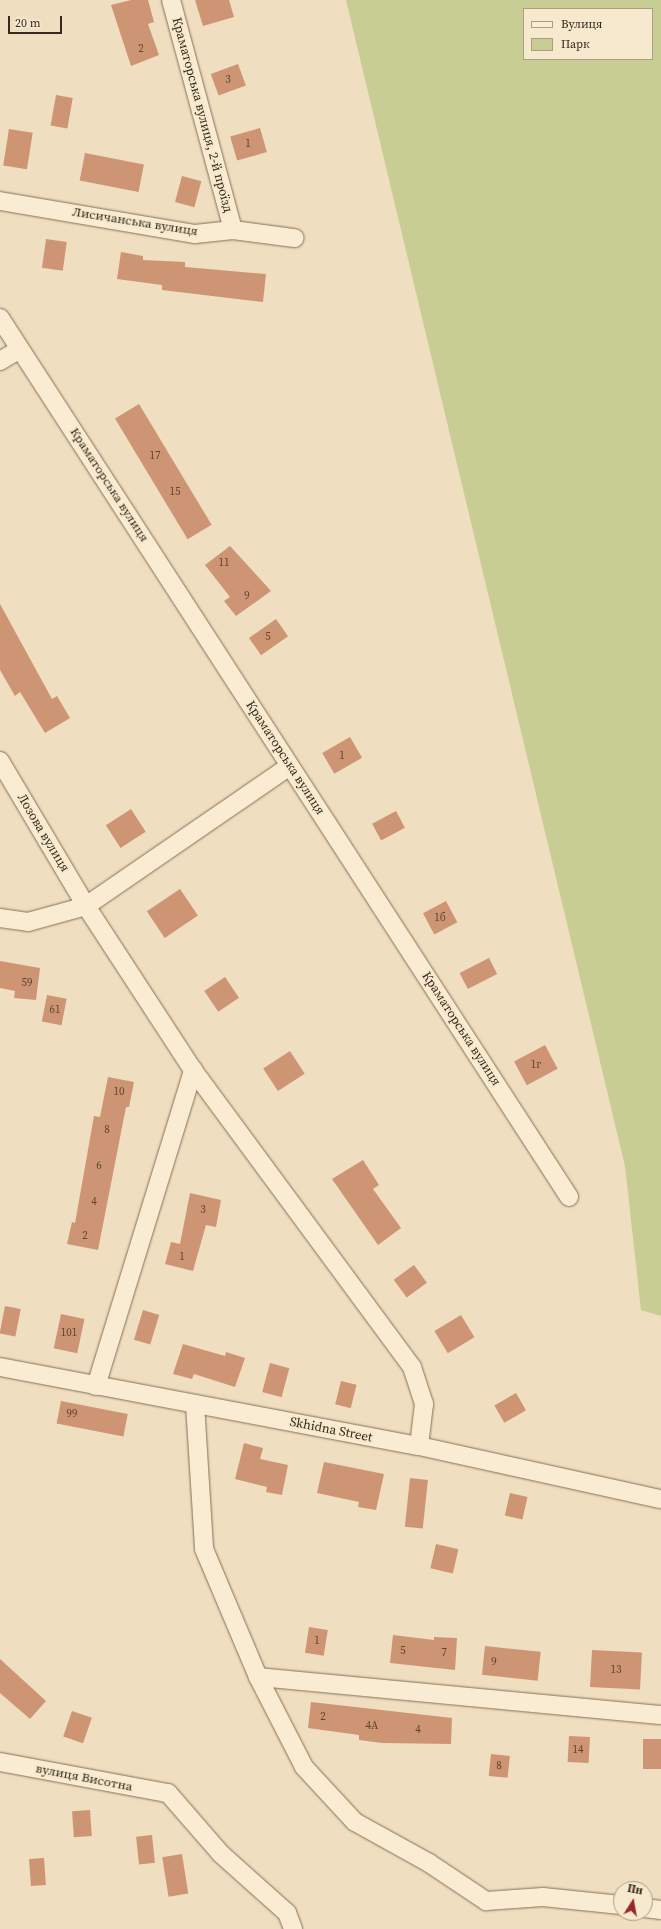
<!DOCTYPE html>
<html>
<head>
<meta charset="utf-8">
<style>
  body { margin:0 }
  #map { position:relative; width:661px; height:1929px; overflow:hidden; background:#efdebf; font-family:"Source Serif 4",serif }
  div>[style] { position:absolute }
  .green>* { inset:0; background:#c8cd93 }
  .building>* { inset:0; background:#ce9574; transform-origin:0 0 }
  .roads { filter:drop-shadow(0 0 1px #876f57) drop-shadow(0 0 1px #876f57) }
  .street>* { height:18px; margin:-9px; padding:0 9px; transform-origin:9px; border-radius:9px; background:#f9ecd2 }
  span { translate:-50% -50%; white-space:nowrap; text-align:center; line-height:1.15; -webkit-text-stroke:4px #f6e9ce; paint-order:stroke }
  .number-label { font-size:11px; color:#5d4332 }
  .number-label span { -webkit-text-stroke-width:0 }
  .street-label { font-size:13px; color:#37281c }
  .legend { position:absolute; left:523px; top:8px; width:130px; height:52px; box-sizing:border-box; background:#f6e9ce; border:1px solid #aa9c87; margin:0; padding:5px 7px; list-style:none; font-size:12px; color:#37281c }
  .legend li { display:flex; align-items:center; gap:8px; height:20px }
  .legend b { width:20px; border:1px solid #aa9c87 }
  .north { position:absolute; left:613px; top:1881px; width:40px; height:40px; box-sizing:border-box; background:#f6e9ce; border:1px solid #aa9c87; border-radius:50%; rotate:11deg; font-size:11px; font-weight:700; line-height:16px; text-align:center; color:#37281c }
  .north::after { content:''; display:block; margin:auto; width:14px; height:18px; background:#98262b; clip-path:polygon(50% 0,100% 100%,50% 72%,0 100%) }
  .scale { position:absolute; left:8px; top:16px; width:54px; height:18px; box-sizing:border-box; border:2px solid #37281c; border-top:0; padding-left:5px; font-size:12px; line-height:14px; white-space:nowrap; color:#37281c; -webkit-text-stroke:3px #f6e9ce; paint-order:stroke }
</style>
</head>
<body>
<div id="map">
  <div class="green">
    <i style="clip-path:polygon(evenodd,346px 0,661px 0,661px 1316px,641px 1310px,625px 1166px,346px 0,524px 9px,652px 9px,652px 59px,524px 59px,524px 9px)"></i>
  </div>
  <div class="building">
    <i style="clip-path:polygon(131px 0,148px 0,154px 22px,148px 24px,159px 55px,131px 66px,111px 5px)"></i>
    <i style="clip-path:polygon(195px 0,229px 0,234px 17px,203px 26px)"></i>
    <i style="left:238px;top:64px;width:23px;height:29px;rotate:70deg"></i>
    <i style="left:56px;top:95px;width:17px;height:31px;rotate:10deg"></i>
    <i style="left:260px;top:128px;width:25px;height:31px;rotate:74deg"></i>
    <i style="left:9px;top:129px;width:24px;height:37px;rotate:9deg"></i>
    <i style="left:85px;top:153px;width:60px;height:28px;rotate:11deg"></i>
    <i style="left:182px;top:176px;width:20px;height:27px;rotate:15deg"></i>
    <i style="left:46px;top:239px;width:21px;height:29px;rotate:8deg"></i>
    <i style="clip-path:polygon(121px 252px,143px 256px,143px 260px,185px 262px,185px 267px,266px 274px,263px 302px,162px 290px,162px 285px,117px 279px)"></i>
    <i style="left:139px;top:404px;width:141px;height:28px;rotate:59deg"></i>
    <i style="clip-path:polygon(230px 546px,271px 591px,236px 616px,224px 601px,230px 597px,205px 565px)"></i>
    <i style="clip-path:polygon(0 604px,52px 699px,57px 696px,70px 718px,45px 733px,20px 692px,15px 696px,0 670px)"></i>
    <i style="left:276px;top:619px;width:21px;height:33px;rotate:55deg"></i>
    <i style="left:350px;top:737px;width:24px;height:32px;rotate:60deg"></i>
    <i style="left:131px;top:809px;width:27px;height:30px;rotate:57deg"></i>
    <i style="left:396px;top:811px;width:19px;height:27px;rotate:62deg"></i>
    <i style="left:180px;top:889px;width:32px;height:40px;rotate:56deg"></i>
    <i style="left:446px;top:901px;width:24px;height:26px;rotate:62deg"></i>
    <i style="left:489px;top:958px;width:18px;height:33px;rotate:63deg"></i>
    <i style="clip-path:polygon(0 961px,40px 968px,36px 1000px,14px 998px,15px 991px,0 988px)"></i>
    <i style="left:225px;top:977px;width:25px;height:25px;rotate:56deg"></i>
    <i style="left:47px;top:995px;width:20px;height:27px;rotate:11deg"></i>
    <i style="left:545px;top:1045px;width:27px;height:35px;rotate:62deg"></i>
    <i style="left:290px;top:1051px;width:27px;height:32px;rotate:57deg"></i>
    <i style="clip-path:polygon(108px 1077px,134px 1082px,129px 1107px,126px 1107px,98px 1250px,67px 1244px,72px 1222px,75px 1223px,94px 1116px,100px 1117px)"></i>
    <i style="clip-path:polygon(363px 1160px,379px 1185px,373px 1189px,401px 1228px,378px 1245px,332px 1179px)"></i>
    <i style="clip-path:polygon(190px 1193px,221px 1200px,216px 1227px,206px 1225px,193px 1271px,165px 1264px,171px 1242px,180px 1244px)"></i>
    <i style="left:414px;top:1265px;width:22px;height:25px;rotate:54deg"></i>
    <i style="left:5px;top:1306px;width:16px;height:28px;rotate:11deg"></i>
    <i style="left:143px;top:1310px;width:17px;height:31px;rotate:17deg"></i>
    <i style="left:61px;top:1314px;width:24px;height:35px;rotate:12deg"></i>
    <i style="left:461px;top:1315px;width:26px;height:31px;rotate:59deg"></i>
    <i style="clip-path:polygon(183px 1344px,225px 1356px,226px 1352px,245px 1358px,235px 1387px,194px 1374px,192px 1379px,173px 1374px)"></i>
    <i style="left:270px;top:1363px;width:20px;height:30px;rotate:15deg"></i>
    <i style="left:341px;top:1381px;width:16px;height:24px;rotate:14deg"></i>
    <i style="left:516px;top:1393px;width:20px;height:25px;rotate:60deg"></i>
    <i style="left:61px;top:1401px;width:68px;height:23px;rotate:11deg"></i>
    <i style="clip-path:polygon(244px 1443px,263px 1448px,260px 1459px,288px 1465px,282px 1495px,266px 1492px,267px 1487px,235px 1479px)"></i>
    <i style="clip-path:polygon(324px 1462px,384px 1474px,376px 1510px,358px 1507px,359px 1502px,317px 1493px)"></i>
    <i style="left:410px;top:1478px;width:18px;height:49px;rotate:6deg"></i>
    <i style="left:510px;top:1493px;width:18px;height:23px;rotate:13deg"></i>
    <i style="left:436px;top:1544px;width:23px;height:25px;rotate:13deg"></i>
    <i style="left:309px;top:1627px;width:19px;height:26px;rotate:9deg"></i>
    <i style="clip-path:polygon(393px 1635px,434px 1640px,434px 1637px,457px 1638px,455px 1670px,390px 1663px)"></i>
    <i style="left:485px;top:1646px;width:56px;height:29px;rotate:6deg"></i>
    <i style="left:592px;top:1650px;width:50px;height:37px;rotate:3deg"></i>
    <i style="clip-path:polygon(0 1659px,46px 1701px,30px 1719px,0 1693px)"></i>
    <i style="clip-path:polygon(311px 1702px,452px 1718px,451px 1744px,382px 1743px,359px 1740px,359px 1735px,308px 1728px)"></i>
    <i style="left:72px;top:1711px;width:21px;height:27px;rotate:19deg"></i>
    <i style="left:569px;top:1736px;width:21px;height:26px;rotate:3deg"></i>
    <i style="left:643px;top:1739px;width:18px;height:30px"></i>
    <i style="left:491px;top:1754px;width:19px;height:22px;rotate:6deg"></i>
    <i style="left:90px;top:1810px;width:26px;height:18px;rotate:86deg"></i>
    <i style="left:152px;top:1835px;width:28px;height:16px;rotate:84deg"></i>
    <i style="left:182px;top:1854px;width:40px;height:20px;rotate:81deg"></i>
    <i style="left:44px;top:1858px;width:27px;height:15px;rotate:86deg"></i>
  </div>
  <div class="roads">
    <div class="street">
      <i style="left:171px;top:0;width:238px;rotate:74.9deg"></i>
      <i style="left:0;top:201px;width:198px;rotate:9.6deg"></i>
      <i style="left:195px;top:234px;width:38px;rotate:-6deg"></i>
      <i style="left:233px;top:230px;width:62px;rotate:7.5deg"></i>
      <i style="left:0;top:318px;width:1047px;rotate:57.08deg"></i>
      <i style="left:0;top:361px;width:23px;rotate:-31deg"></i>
      <i style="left:0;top:761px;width:169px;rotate:59.3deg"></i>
      <i style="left:86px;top:906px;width:196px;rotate:56.9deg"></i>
      <i style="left:193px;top:1070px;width:369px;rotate:53.6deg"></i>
      <i style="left:412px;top:1367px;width:39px;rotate:72deg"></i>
      <i style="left:424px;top:1404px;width:42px;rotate:96.8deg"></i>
      <i style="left:0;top:918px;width:28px;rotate:8deg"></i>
      <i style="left:28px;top:922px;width:60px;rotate:-15.4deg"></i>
      <i style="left:86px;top:906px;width:247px;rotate:-34.5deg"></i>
      <i style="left:0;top:1367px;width:426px;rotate:10.7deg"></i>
      <i style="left:419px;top:1446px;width:248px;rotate:12.4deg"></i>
      <i style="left:96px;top:1386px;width:331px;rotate:-72.9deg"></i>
      <i style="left:195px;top:1404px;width:145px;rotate:86.4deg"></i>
      <i style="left:204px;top:1549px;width:139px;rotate:67.1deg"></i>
      <i style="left:258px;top:1677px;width:101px;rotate:62.9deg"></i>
      <i style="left:304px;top:1767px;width:75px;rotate:47.2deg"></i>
      <i style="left:355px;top:1822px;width:85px;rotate:29deg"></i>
      <i style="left:429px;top:1863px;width:69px;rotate:33.7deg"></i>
      <i style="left:486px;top:1901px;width:57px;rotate:-4deg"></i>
      <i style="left:543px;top:1897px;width:78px;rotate:5.9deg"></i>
      <i style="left:258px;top:1677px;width:405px;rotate:5.4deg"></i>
      <i style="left:0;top:1762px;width:171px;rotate:10.5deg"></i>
      <i style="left:168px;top:1793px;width:81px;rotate:49deg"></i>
      <i style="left:221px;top:1854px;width:89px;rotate:41.8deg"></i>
      <i style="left:287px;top:1913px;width:17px;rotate:69deg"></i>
      <i style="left:645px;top:1908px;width:16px;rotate:7deg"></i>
    </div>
  </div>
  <div class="number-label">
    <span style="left:141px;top:49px">2</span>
    <span style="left:228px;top:80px">3</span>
    <span style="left:248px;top:144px">1</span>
    <span style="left:155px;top:456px">17</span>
    <span style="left:175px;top:492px">15</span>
    <span style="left:224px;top:563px">11</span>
    <span style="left:247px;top:596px">9</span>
    <span style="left:268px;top:637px">5</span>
    <span style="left:342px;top:756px">1</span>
    <span style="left:440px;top:918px">1б</span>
    <span style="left:27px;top:983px">59</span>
    <span style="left:55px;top:1010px">61</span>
    <span style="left:536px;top:1065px">1г</span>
    <span style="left:119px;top:1092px">10</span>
    <span style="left:107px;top:1130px">8</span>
    <span style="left:99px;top:1166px">6</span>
    <span style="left:94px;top:1202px">4</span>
    <span style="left:203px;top:1210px">3</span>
    <span style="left:85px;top:1236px">2</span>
    <span style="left:182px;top:1257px">1</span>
    <span style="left:69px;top:1333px">101</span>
    <span style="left:72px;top:1414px">99</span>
    <span style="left:317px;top:1641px">1</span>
    <span style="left:403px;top:1651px">5</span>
    <span style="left:444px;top:1653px">7</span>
    <span style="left:494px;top:1662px">9</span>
    <span style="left:616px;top:1670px">13</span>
    <span style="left:323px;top:1717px">2</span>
    <span style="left:372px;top:1726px">4А</span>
    <span style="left:418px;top:1730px">4</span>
    <span style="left:578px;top:1750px">14</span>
    <span style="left:499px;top:1766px">8</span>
  </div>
  <div class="street-label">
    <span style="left:202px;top:115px;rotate:75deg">Краматорська вулиця, 2-й проїзд</span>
    <span style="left:135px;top:222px;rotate:9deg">Лисичанська вулиця</span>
    <span style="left:109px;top:485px;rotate:57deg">Краматорська вулиця</span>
    <span style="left:285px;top:758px;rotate:57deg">Краматорська вулиця</span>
    <span style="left:43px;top:833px;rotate:59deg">Лозова вулиця</span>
    <span style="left:461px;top:1029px;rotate:57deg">Краматорська вулиця</span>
    <span style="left:331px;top:1430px;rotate:11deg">Skhidna Street</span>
    <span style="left:84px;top:1778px;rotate:11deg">вулиця Висотна</span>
  </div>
  <ul class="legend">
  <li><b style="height:5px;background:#f9ecd2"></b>Вулиця</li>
  <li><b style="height:11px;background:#c8cd93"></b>Парк</li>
  </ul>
  <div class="north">Пн</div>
  <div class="scale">20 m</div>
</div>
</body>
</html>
